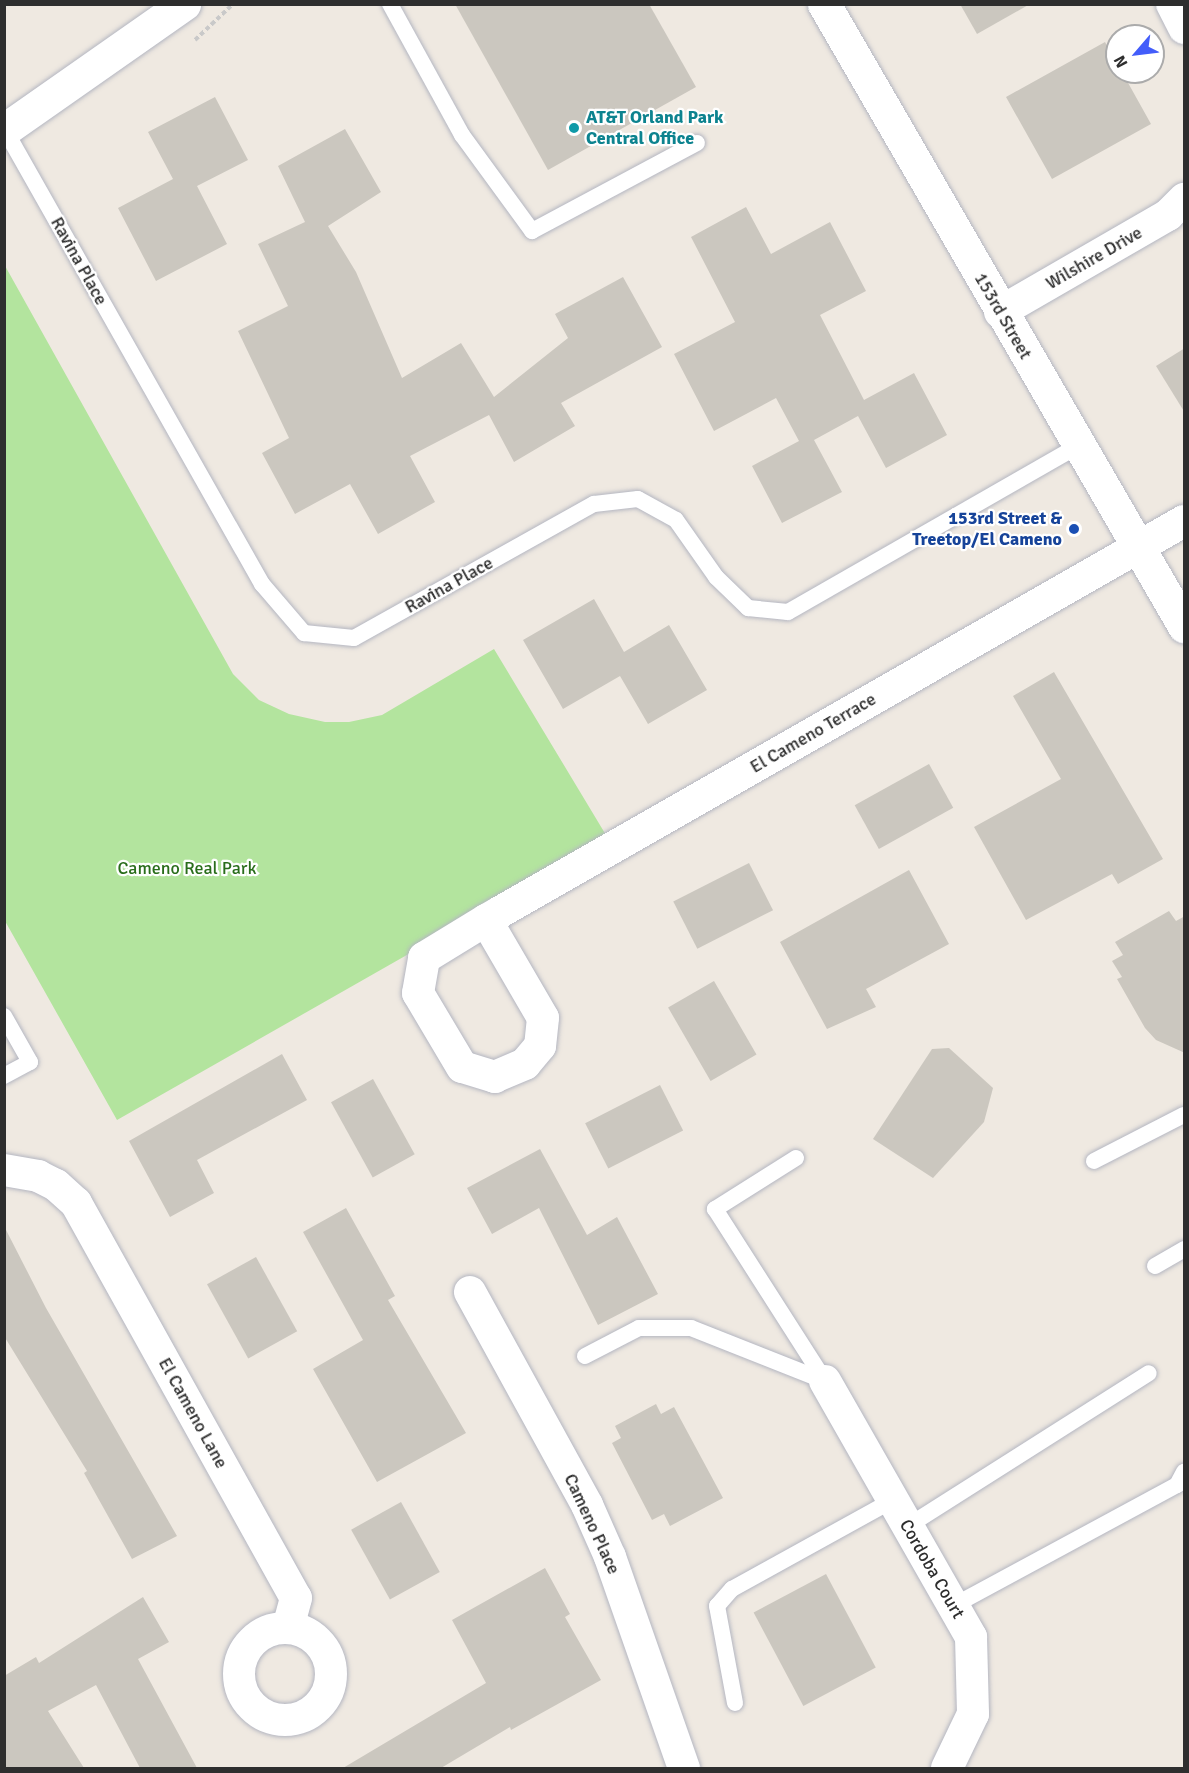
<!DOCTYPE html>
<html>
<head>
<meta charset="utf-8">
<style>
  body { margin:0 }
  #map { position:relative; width:1189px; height:1773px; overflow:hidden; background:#efe9e1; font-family:Signika,sans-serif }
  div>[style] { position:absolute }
  .green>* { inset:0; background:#b3e49e }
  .building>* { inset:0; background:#cbc7bf; transform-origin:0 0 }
  .path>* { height:4px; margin-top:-2px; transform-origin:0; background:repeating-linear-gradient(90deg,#c9c9c9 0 4.5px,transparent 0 7.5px) }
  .roads { filter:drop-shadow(0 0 2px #b4b6c1) drop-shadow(0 0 2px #b4b6c1) }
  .service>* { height:16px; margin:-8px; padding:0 8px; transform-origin:8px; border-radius:8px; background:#fff }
  .minor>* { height:32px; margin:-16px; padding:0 16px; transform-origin:16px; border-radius:16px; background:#fff }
  .minor>.ring { margin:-16px; padding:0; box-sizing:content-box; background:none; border:32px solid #fff; border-radius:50% }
  .tertiary>* { height:33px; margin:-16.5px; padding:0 16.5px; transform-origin:16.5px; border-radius:16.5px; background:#fff }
  .dots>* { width:16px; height:16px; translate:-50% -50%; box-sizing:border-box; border:3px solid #fff; border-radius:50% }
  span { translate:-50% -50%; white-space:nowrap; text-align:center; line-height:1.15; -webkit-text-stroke:4.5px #fff; paint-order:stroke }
  .culture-label { font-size:18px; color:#0d838f; font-weight:700 }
  .left { translate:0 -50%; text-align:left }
  .street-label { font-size:18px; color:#2e2e2e }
  .transit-label { font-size:18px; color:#164399; font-weight:700 }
  .right { translate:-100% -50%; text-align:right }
  .park-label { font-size:18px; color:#296d1b }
  .frame { position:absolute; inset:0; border:6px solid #2e2e2e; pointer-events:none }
  .north { position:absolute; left:1105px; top:24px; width:60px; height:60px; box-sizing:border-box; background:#fff; border:2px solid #ababab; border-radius:50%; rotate:242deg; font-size:16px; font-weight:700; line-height:24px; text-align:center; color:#2e2e2e }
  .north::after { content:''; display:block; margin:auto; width:21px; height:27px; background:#435dfa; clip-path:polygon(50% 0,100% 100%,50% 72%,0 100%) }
</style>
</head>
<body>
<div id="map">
  <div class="green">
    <i style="clip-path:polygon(4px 264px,233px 674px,259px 700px,289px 714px,325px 722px,349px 722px,382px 715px,494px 649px,609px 840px,117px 1120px,5px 921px)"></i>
  </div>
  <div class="building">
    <i style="clip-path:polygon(455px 4px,649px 4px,696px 87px,548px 170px)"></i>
    <i style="clip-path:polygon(960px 4px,1030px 4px,977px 34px)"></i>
    <i style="clip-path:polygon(1105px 42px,1117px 64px,1117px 72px,1122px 72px,1151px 124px,1052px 179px,1006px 97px)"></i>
    <i style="clip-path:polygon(215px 97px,248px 160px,197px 186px,227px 244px,156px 281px,118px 208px,173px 179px,148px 132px)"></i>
    <i style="clip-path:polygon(345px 129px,381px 192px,328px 226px,356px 272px,402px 378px,461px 343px,494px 397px,568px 338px,555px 314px,623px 277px,662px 347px,561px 403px,575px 426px,514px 462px,489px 415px,410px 456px,435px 502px,378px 534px,350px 484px,295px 514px,262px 453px,289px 438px,238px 331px,288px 306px,258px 244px,305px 222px,278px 166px)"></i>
    <i style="clip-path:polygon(746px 207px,771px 254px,830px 222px,866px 291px,820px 315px,864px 400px,914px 373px,947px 435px,886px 468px,858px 416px,814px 440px,842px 492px,782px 523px,752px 466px,799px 441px,776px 398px,714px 431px,674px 354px,735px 322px,691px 237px)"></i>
    <i style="clip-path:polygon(1185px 348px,1185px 413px,1156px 366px)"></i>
    <i style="clip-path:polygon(594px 599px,624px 652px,669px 625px,707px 690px,648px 724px,620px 676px,563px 709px,523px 640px)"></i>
    <i style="clip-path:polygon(1054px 672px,1163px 859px,1118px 884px,1112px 874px,1026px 920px,974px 827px,1061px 779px,1013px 696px)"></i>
    <i style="left:929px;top:764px;width:50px;height:85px;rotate:61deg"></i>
    <i style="left:749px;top:863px;width:53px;height:85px;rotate:63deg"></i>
    <i style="clip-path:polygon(909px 870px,949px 944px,866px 989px,876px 1007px,827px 1029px,780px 942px)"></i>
    <i style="clip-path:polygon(1169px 911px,1176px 921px,1185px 916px,1185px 1053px,1156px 1040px,1145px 1028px,1117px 979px,1122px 977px,1112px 961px,1123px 955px,1115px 942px)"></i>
    <i style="left:714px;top:981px;width:85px;height:53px;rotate:60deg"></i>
    <i style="clip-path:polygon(949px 1048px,993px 1088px,984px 1122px,933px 1178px,873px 1139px,932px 1049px)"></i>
    <i style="clip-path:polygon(282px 1054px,307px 1100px,197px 1160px,214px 1193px,170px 1217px,129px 1141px)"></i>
    <i style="left:373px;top:1079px;width:86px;height:48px;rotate:61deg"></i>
    <i style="left:660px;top:1085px;width:51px;height:84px;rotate:63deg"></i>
    <i style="clip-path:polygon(540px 1149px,587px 1235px,617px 1217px,658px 1294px,598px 1325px,539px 1208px,492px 1234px,467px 1188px)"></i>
    <i style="clip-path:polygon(346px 1208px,395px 1296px,388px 1300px,466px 1433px,377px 1482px,313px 1369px,363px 1340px,303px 1232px)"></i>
    <i style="clip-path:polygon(4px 1226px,46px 1308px,177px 1536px,132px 1559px,84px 1473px,87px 1471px,4px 1336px)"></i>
    <i style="left:256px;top:1257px;width:85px;height:56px;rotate:61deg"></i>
    <i style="clip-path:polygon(656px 1404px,661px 1414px,674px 1407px,723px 1498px,670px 1526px,664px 1514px,652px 1520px,612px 1443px,621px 1438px,615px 1426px)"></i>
    <i style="left:401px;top:1502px;width:80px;height:57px;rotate:61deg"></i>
    <i style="clip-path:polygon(545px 1568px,570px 1614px,565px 1617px,601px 1680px,511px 1730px,510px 1727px,441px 1768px,343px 1768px,486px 1683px,452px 1620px)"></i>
    <i style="left:826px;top:1574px;width:106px;height:82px;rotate:62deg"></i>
    <i style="clip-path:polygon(143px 1597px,169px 1642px,138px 1659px,197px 1768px,140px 1768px,96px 1685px,48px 1711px,84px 1768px,4px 1768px,4px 1676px,36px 1657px,39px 1663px)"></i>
  </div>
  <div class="path">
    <i style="left:195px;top:40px;width:52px;rotate:-43.5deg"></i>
  </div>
  <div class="roads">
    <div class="service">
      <i style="left:390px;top:4px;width:149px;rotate:61.2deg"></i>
      <i style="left:462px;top:135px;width:119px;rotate:53.9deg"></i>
      <i style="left:532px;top:231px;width:187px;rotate:-28.1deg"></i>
      <i style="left:5px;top:130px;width:522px;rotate:60.49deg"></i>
      <i style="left:262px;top:584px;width:65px;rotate:49.4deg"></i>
      <i style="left:304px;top:633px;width:50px;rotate:5.7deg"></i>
      <i style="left:354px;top:638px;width:275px;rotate:-29.2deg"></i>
      <i style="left:594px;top:504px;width:44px;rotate:-6.5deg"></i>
      <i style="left:638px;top:499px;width:43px;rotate:28.9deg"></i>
      <i style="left:676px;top:520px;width:70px;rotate:54.9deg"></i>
      <i style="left:716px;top:577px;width:45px;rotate:44.1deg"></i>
      <i style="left:748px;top:608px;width:40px;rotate:5.7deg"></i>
      <i style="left:788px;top:612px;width:336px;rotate:-29.8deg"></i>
      <i style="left:4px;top:1016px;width:53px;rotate:60.5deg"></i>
      <i style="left:30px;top:1062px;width:30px;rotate:152deg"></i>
      <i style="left:796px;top:1158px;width:96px;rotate:147.8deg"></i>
      <i style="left:715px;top:1209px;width:204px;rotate:57.4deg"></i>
      <i style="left:1094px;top:1161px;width:101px;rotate:-27.1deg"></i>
      <i style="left:1155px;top:1266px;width:34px;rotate:-30deg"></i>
      <i style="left:585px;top:1356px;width:61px;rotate:-27.4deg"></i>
      <i style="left:639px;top:1328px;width:52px"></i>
      <i style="left:691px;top:1328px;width:144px;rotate:21.6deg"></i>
      <i style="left:908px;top:1526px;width:285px;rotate:-32.4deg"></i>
      <i style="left:953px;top:1606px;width:255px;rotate:-28.4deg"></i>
      <i style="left:1177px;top:1485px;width:15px;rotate:-62deg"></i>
      <i style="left:735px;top:1703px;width:99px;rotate:-100.5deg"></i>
      <i style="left:717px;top:1606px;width:23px;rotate:-49deg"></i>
      <i style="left:732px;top:1589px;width:184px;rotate:-28.9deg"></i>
    </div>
    <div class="minor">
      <i style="left:1172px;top:4px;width:27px;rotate:63deg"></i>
      <i style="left:1000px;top:312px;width:194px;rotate:-30deg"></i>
      <i style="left:1168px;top:215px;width:23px;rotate:-45deg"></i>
      <i style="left:486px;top:920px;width:113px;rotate:59.8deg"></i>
      <i style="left:543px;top:1018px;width:28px;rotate:96deg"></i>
      <i style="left:540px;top:1046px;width:23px;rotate:130deg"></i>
      <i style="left:525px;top:1064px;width:33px;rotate:157deg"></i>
      <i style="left:495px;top:1077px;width:34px;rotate:-163deg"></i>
      <i style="left:462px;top:1067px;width:86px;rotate:-120.7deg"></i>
      <i style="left:418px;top:993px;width:36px;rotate:-80deg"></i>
      <i style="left:424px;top:958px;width:73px;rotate:-31.5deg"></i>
      <i style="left:486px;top:920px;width:16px;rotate:-30deg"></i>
      <i style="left:500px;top:912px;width:788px;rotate:-29.75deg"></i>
      <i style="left:4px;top:1170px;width:35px;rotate:10deg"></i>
      <i style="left:38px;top:1176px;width:20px;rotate:27deg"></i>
      <i style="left:56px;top:1185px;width:27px;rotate:42deg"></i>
      <i style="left:76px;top:1203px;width:452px;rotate:60.9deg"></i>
      <i style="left:296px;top:1598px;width:30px;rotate:105deg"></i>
      <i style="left:470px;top:1292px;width:243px;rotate:61.2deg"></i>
      <i style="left:587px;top:1505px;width:57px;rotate:66.1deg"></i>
      <i style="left:610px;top:1557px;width:224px;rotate:70.7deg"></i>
      <i style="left:825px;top:1381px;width:295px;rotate:60.3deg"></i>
      <i style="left:971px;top:1637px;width:77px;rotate:88.5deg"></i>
      <i style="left:973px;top:1714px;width:60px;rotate:115.7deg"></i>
      <i class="ring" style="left:239px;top:1628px;width:60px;height:60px"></i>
    </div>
    <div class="tertiary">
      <i style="left:824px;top:4px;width:719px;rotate:59.94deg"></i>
      <i style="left:4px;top:130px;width:220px;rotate:-35deg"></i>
    </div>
  </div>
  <div class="dots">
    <i style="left:574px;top:128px;background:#0f9aa8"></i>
    <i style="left:1074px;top:529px;background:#1a4fb4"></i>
  </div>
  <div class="culture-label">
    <span class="left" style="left:586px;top:128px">AT&amp;T Orland Park<br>Central Office</span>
  </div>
  <div class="street-label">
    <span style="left:1094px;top:258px;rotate:-30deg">Wilshire Drive</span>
    <span style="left:79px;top:261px;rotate:61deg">Ravina Place</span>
    <span style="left:1003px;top:316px;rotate:60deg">153rd Street</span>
    <span style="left:449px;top:585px;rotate:-29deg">Ravina Place</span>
    <span style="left:813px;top:733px;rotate:-30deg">El Cameno Terrace</span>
    <span style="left:193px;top:1413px;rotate:61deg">El Cameno Lane</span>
    <span style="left:592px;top:1524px;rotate:65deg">Cameno Place</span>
    <span style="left:932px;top:1569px;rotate:60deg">Cordoba Court</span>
  </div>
  <div class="transit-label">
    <span class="right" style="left:1062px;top:529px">153rd Street &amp;<br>Treetop/El Cameno</span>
  </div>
  <div class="park-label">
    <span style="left:187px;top:868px">Cameno Real Park</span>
  </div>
  <div class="frame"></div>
  <div class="north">N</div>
</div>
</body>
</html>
